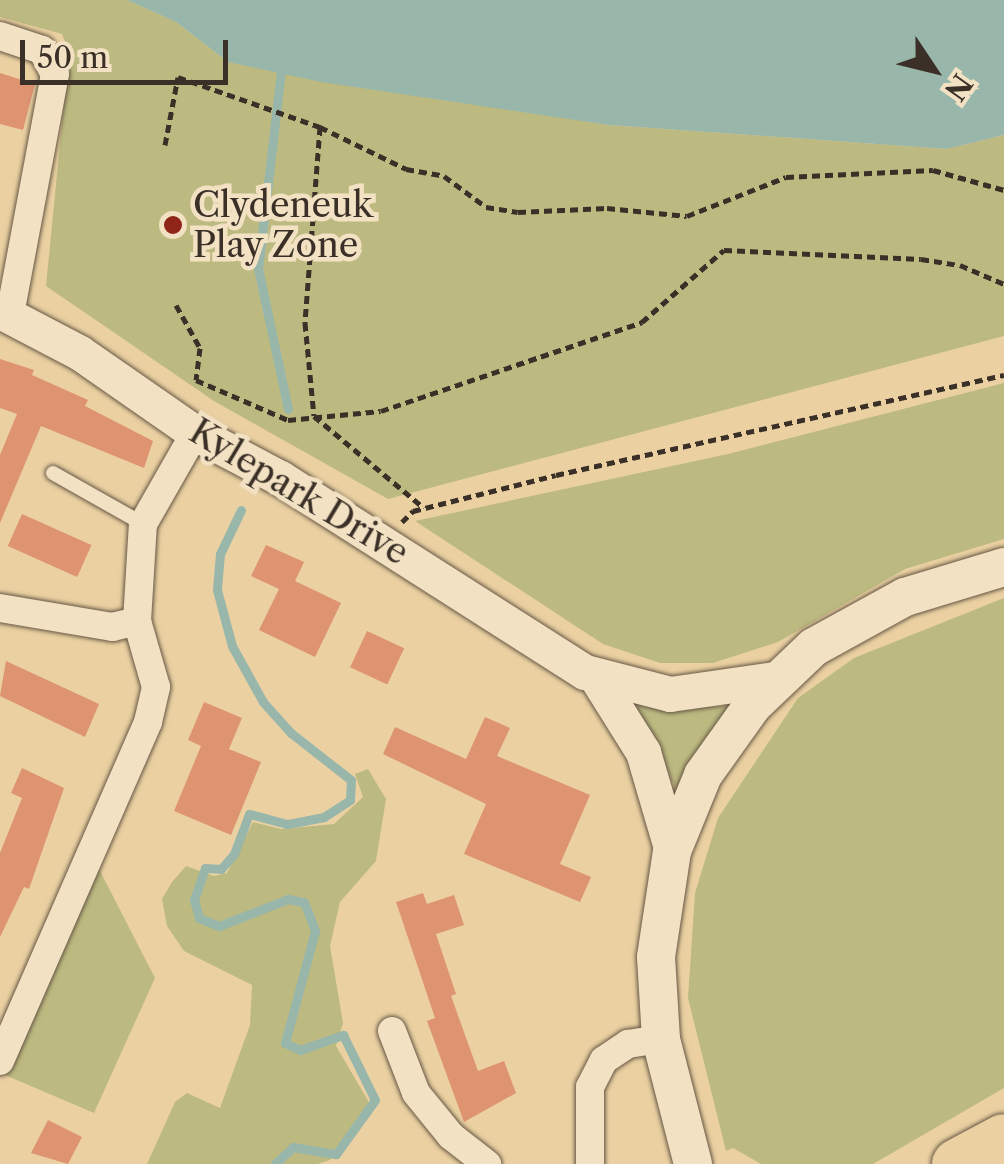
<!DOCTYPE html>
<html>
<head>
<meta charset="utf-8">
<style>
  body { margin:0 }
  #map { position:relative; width:1004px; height:1164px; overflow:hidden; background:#ebd1a2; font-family:"Libre Caslon Text",serif }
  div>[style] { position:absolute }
  .green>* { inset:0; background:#bdba81 }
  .water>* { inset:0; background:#99b6ab }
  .stream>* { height:9px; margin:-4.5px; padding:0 4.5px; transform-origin:4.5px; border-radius:4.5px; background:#99b6ab }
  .building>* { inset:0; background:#de9371; transform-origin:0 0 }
  .path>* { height:5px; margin-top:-2.5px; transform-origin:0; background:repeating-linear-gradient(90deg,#3a3027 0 8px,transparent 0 13px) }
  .roads { filter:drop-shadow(0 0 2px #665846) drop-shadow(0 0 2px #665846) }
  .service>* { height:14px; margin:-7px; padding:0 7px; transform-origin:7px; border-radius:7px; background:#f2e1c3 }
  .minor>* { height:28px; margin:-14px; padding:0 14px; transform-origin:14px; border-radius:14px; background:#f2e1c3 }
  .tertiary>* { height:35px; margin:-17.5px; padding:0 17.5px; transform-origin:17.5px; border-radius:17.5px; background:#f2e1c3 }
  .secondary>* { height:38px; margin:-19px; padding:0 19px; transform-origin:19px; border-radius:19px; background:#f2e1c3 }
  .motorway>* { height:50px; margin:-25px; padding:0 25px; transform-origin:25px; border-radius:25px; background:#ebd1a2 }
  .dots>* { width:28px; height:28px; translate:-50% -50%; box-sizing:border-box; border:5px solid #f2e1c3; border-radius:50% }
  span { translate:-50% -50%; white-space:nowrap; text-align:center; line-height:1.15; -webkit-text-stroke:9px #f2e1c3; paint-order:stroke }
  .poi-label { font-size:35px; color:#3a3027 }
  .left { translate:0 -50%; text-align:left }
  .street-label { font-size:35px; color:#3a3027 }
  .north { position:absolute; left:884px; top:20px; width:100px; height:100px; -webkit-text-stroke:8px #f2e1c3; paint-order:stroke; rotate:125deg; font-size:28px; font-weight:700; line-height:40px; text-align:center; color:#3a3027 }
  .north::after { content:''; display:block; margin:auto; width:35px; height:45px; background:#3a3027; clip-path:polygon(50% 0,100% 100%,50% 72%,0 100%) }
  .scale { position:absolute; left:20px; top:40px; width:208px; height:45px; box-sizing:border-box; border:5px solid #3a3027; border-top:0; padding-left:12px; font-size:30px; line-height:35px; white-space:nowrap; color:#3a3027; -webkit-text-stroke:8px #f2e1c3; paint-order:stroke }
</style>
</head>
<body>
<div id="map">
  <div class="green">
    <i style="clip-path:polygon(0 0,127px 0,176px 22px,228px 62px,609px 125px,947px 149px,1004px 135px,1004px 336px,388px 499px,214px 401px,46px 286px,69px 52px,62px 34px,0 17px)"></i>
    <i style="clip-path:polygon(1004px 383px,1004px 539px,905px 569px,778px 642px,713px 663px,660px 663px,603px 644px,415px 521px,728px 454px)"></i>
    <i style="clip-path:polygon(1004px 598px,1004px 1088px,873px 1164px,761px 1164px,733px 1148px,726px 1151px,688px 998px,695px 893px,718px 818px,798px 698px,854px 658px)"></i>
    <i style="clip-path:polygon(640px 705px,729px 707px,677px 791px,636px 710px)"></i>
    <i style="clip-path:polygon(368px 769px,386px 799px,376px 861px,340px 902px,330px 946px,343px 1023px,336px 1046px,370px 1104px,330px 1160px,318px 1164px,147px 1164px,175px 1102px,187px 1093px,220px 1108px,250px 1025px,252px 985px,184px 951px,167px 926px,162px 899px,172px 882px,186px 866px,214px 876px,227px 873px,253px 822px,281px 829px,334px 824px,363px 797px,355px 774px)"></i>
    <i style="clip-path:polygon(99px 869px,155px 978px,94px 1113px,5px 1075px)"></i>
  </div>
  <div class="water">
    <i style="clip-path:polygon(127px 0,1004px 0,1004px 135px,947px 149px,609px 125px,321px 82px,228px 62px,176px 22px)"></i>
  </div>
  <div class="stream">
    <i style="left:282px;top:62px;width:207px;rotate:96.6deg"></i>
    <i style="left:258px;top:268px;width:144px;rotate:78deg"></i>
    <i style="left:241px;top:510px;width:49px;rotate:115.5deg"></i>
    <i style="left:220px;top:554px;width:36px;rotate:95deg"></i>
    <i style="left:217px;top:590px;width:58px;rotate:75deg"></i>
    <i style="left:232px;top:646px;width:64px;rotate:61deg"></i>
    <i style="left:263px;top:702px;width:42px;rotate:47.9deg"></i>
    <i style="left:291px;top:733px;width:76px;rotate:38.1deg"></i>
    <i style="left:351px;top:780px;width:20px;rotate:93deg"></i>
    <i style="left:350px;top:800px;width:31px;rotate:147deg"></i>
    <i style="left:324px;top:817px;width:38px;rotate:169deg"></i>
    <i style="left:287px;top:824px;width:39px;rotate:-165deg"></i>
    <i style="left:249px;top:814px;width:43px;rotate:110.6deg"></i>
    <i style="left:234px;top:854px;width:20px;rotate:131deg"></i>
    <i style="left:221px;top:869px;width:16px;rotate:-176deg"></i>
    <i style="left:205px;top:868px;width:34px;rotate:109deg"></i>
    <i style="left:194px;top:900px;width:19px;rotate:74deg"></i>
    <i style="left:199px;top:918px;width:22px;rotate:22deg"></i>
    <i style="left:219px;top:926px;width:74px;rotate:-21.4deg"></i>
    <i style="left:288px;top:899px;width:16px;rotate:11deg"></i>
    <i style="left:304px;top:902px;width:31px;rotate:69deg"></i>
    <i style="left:315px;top:931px;width:116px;rotate:105deg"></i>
    <i style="left:285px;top:1043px;width:17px;rotate:25deg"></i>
    <i style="left:300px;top:1050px;width:46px;rotate:-19.2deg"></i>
    <i style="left:343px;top:1035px;width:72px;rotate:63.8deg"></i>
    <i style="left:375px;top:1100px;width:67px;rotate:125.8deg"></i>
    <i style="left:336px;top:1154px;width:44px;rotate:-170.8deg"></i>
    <i style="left:293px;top:1147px;width:25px;rotate:137deg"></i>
  </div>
  <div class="building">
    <i style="clip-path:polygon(0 73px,35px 84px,23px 130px,0 124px)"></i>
    <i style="clip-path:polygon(0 359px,34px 370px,32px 375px,88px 400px,85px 406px,153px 441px,144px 468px,41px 426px,0 523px,0 455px,17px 414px,0 408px)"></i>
    <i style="left:22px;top:514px;width:76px;height:35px;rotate:24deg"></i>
    <i style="clip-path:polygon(266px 545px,304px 562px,295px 581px,341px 603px,315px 657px,259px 630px,279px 589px,251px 576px)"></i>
    <i style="left:367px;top:631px;width:41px;height:40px;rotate:25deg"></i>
    <i style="clip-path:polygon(6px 661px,99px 704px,85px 737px,0 696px)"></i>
    <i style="clip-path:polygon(204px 702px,242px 718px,229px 749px,261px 762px,231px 835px,174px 811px,201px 746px,188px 740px)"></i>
    <i style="clip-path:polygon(485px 717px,510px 728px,497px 756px,590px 795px,560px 864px,591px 877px,580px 902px,464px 854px,486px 804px,383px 754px,395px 727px,466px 759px)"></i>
    <i style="clip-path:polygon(22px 768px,64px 788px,29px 889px,24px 887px,0 937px,0 853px,22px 798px,11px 793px)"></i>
    <i style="clip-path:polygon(423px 893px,427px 904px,454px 895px,464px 925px,436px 934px,456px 994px,451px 996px,478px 1071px,504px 1061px,516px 1093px,464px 1122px,427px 1021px,435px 1018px,396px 902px)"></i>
    <i style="clip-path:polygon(48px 1120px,82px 1137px,68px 1164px,31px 1153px)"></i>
  </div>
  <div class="path">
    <i style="left:320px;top:127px;width:96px;rotate:26deg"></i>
    <i style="left:406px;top:169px;width:39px;rotate:10deg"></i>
    <i style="left:444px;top:176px;width:52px;rotate:36.4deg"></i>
    <i style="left:486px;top:207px;width:32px;rotate:9deg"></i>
    <i style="left:518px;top:212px;width:89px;rotate:-2.6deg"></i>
    <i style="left:607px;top:208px;width:80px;rotate:5.7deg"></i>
    <i style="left:687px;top:216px;width:106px;rotate:-21.5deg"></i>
    <i style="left:786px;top:177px;width:147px;rotate:-2.7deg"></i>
    <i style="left:933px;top:170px;width:74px;rotate:15.7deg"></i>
    <i style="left:165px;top:145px;width:69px;rotate:-79.2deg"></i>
    <i style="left:178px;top:77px;width:151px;rotate:19.4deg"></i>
    <i style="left:320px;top:127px;width:197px;rotate:94.4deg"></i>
    <i style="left:305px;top:323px;width:93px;rotate:84.5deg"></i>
    <i style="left:314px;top:416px;width:143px;rotate:39.9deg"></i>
    <i style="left:176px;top:305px;width:49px;rotate:60.8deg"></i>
    <i style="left:200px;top:348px;width:32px;rotate:97deg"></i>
    <i style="left:196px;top:380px;width:100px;rotate:23.5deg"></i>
    <i style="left:288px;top:420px;width:93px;rotate:-5.5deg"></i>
    <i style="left:381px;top:411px;width:276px;rotate:-18.8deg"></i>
    <i style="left:642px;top:322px;width:109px;rotate:-41.3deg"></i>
    <i style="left:724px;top:250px;width:197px;rotate:2.6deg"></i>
    <i style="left:921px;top:259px;width:39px;rotate:9deg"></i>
    <i style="left:960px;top:265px;width:48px;rotate:23.4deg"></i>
    <i style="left:402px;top:522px;width:16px;rotate:-45deg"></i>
    <i style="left:413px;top:511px;width:147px;rotate:-14.1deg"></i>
    <i style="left:556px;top:475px;width:459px;rotate:-12.6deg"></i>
  </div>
  <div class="roads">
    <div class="service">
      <i style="left:53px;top:473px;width:103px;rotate:29.5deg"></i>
    </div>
    <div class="minor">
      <i style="left:0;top:36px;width:44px;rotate:18.4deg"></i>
      <i style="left:42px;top:50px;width:27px;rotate:62deg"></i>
      <i style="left:55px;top:74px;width:244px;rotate:100.6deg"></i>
      <i style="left:0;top:608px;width:114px;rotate:9.6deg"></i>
      <i style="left:112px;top:627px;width:26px;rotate:-13deg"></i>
      <i style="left:392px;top:1031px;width:66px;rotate:68.8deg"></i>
      <i style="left:416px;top:1093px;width:55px;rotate:50.9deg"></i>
      <i style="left:451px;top:1136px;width:46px;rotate:37.9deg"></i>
      <i style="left:0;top:1061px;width:370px;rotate:-66.4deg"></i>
      <i style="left:148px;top:722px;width:36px;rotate:-77deg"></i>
      <i style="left:156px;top:687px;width:69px;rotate:-106.1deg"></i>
      <i style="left:137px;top:621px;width:97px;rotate:-86.5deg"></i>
      <i style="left:143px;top:524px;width:105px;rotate:-60.3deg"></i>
      <i style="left:590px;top:1164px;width:77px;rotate:-90deg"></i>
      <i style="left:590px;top:1087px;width:30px;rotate:-63deg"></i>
      <i style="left:604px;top:1060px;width:29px;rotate:-34deg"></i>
      <i style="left:628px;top:1044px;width:33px;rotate:-9deg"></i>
    </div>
    <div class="tertiary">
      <i style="left:0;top:311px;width:90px;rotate:27.7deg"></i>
      <i style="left:80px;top:353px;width:140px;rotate:34.8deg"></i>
      <i style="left:195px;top:433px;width:96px;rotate:27.9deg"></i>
      <i style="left:280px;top:478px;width:361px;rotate:32.5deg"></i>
      <i style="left:585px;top:672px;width:88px;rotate:14.5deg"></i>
      <i style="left:670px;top:694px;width:107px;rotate:-8.1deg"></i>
      <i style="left:596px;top:677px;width:89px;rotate:57.9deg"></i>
      <i style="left:643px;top:752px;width:103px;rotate:73.7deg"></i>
    </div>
    <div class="secondary">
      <i style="left:693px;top:1164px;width:129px;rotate:-104.4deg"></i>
      <i style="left:661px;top:1039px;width:82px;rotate:-93.5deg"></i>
      <i style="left:656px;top:957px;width:107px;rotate:-81.4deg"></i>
      <i style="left:672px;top:851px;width:82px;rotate:-67.8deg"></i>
      <i style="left:703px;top:775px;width:86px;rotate:-54.5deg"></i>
      <i style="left:753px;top:705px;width:84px;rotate:-43.6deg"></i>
      <i style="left:814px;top:647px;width:104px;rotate:-28.8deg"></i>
      <i style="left:905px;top:597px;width:103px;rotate:-16.9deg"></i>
    </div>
    <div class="motorway">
      <i style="left:957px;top:1164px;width:53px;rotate:-28deg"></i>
    </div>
  </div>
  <div class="dots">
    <i style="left:173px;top:225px;background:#8f2418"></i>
  </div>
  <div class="poi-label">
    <span class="left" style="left:193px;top:225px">Clydeneuk<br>Play Zone</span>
  </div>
  <div class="street-label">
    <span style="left:299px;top:492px;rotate:31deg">Kylepark Drive</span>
  </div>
  <div class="north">N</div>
  <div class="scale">50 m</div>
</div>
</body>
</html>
